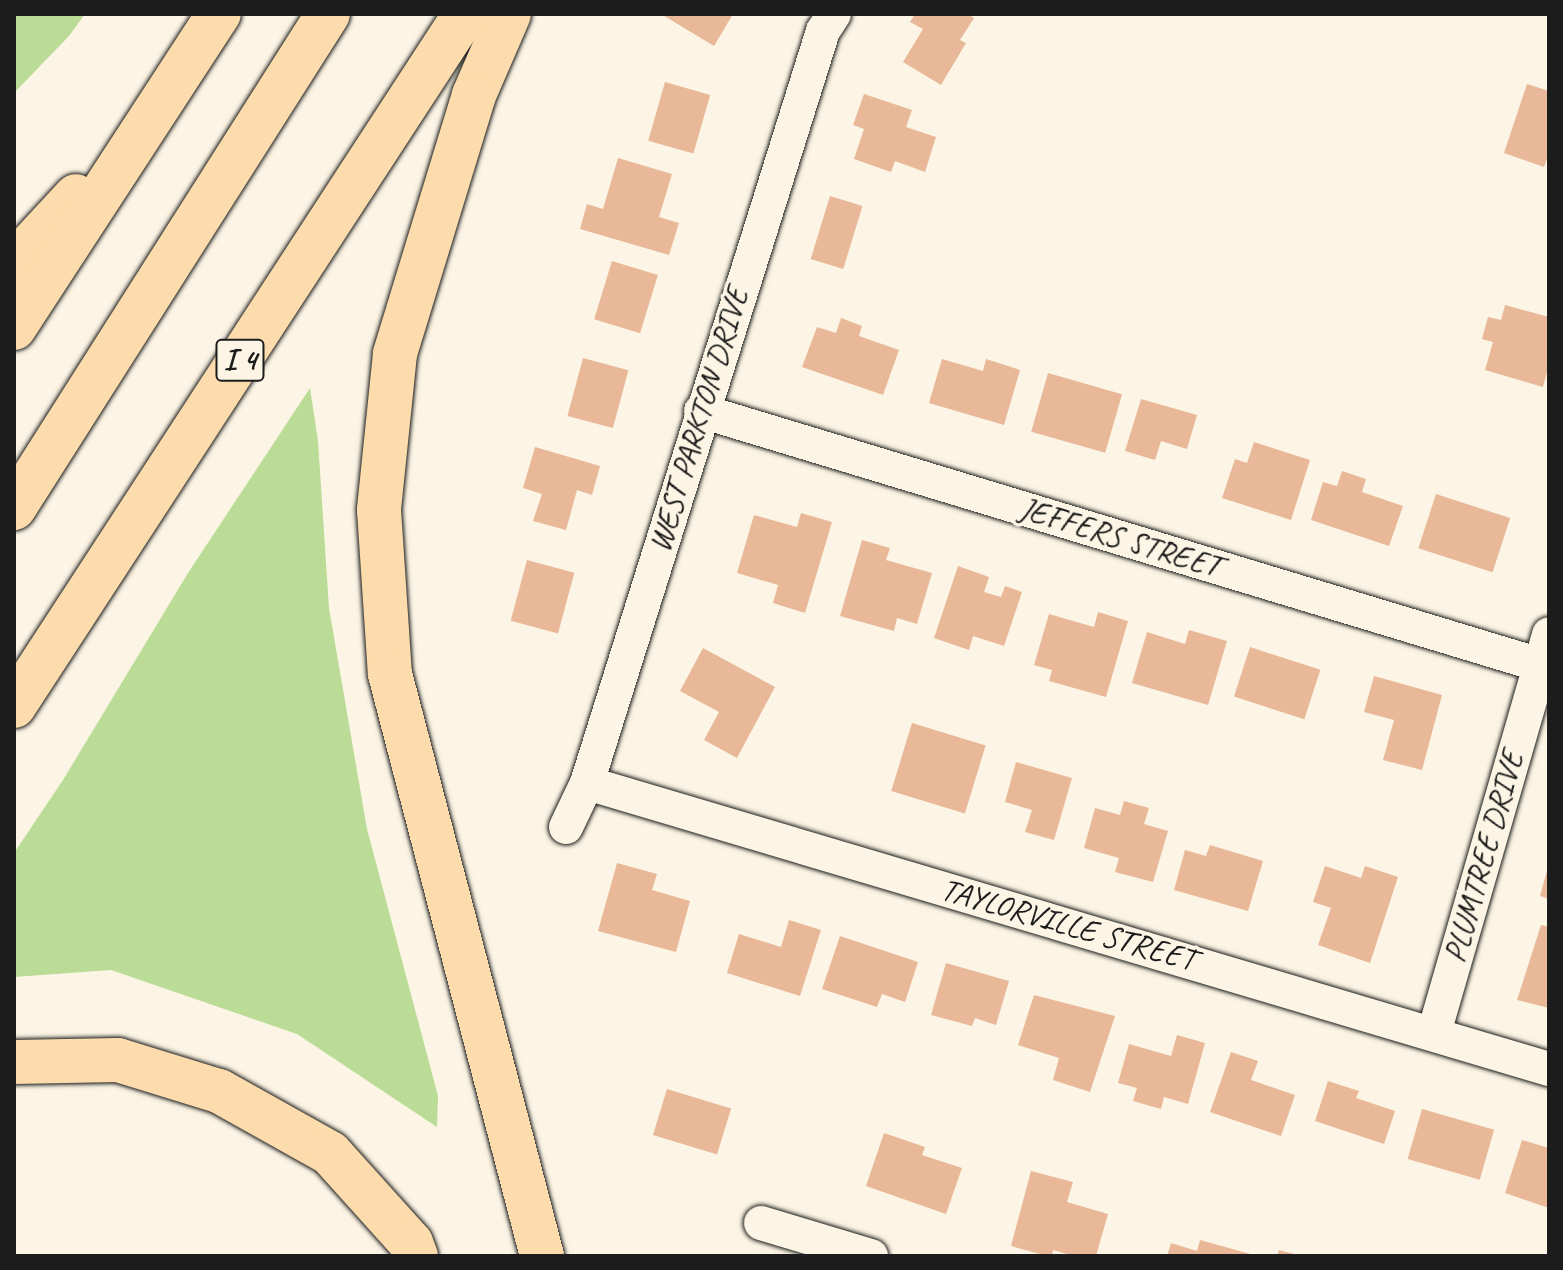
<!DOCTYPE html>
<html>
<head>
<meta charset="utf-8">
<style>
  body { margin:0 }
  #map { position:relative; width:1563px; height:1270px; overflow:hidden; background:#fcf5e5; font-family:Caveat,sans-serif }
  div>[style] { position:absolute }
  .green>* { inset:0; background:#badc96 }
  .building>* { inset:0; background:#e8b898; transform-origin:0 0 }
  .roads { filter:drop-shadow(0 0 2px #1c1c1c) drop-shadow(0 0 2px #1c1c1c) }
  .minor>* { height:34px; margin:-17px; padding:0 17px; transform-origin:17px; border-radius:17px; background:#fcf5e5 }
  .motorway>* { height:44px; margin:-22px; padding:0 22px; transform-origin:22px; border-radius:22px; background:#fcdcac }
  span { translate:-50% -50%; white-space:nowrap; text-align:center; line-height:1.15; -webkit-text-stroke:7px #fcf5e5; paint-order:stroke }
  .shield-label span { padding:2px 6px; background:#fcf5e5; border:2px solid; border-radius:6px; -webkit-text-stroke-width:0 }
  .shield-label { font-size:30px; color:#1c1c1c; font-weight:700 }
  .street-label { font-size:32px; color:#1c1c1c }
  .frame { position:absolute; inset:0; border:16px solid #1c1c1c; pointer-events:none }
</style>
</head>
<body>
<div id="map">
  <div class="green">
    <i style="clip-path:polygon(14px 14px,85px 14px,69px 36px,14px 93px)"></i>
    <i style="clip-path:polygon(310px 388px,318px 441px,329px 608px,367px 829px,438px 1096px,437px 1127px,297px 1034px,111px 970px,14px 977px,14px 853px,63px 780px,188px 573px)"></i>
  </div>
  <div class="building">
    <i style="clip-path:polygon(661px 14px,733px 14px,714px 46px)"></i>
    <i style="clip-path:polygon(915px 14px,967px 14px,974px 18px,960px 40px,966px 43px,941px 85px,903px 62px,923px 29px,910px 22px)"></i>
    <i style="left:665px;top:82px;width:47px;height:61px;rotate:16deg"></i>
    <i style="clip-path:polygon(1527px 84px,1549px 91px,1549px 153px,1544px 167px,1504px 153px)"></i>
    <i style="clip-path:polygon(864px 94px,912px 110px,906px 127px,936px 137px,925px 172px,895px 161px,891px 172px,854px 159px,864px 129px,853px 125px)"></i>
    <i style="clip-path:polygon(618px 158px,672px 174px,659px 217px,679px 223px,669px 255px,580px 229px,587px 204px,603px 209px)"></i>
    <i style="left:830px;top:196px;width:34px;height:66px;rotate:17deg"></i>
    <i style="left:612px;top:261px;width:48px;height:61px;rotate:17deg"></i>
    <i style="clip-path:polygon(1505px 305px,1549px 317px,1549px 364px,1543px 387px,1485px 370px,1493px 342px,1482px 339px,1488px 317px,1501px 320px)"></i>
    <i style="clip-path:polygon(841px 318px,862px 326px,859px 336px,899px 350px,883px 395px,802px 367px,817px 327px,836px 333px)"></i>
    <i style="left:583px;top:358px;width:47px;height:60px;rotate:15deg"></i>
    <i style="clip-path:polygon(942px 359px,983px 371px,986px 359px,1020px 370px,1004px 425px,929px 403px)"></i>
    <i style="left:1048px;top:373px;width:77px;height:61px;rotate:16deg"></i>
    <i style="clip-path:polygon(1141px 399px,1197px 415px,1187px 449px,1161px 441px,1155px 460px,1125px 451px)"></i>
    <i style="clip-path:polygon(1254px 442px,1310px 460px,1291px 520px,1222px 498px,1235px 459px,1247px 463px)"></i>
    <i style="clip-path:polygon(535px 447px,600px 466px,592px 495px,577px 490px,566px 530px,533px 521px,542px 494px,523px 488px)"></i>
    <i style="clip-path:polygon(1342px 471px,1366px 479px,1362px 492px,1403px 506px,1389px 546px,1311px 520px,1323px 482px,1337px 486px)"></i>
    <i style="left:1436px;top:494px;width:78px;height:57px;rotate:18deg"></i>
    <i style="clip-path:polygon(801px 513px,832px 522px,805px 613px,773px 603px,778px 585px,737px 573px,754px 515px,797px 527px)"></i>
    <i style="clip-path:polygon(862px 540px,890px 548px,886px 560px,932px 573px,917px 624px,897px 618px,894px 631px,840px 616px)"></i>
    <i style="left:527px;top:560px;width:49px;height:63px;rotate:15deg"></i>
    <i style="clip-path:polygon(958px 566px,989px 577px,984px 592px,1001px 597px,1005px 586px,1022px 592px,1004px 646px,973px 636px,969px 650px,934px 638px)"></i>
    <i style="clip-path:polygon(1098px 612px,1128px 621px,1106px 697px,1049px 681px,1052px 670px,1034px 665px,1049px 614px,1094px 627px)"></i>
    <i style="clip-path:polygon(1189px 630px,1227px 641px,1208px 705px,1132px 683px,1147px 632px,1185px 644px)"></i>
    <i style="left:1250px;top:647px;width:74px;height:52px;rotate:18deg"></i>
    <i style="clip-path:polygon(703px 648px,775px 687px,737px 758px,704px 740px,719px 712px,680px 691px)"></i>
    <i style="clip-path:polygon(1374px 676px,1442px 695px,1422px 770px,1383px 760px,1394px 720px,1364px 712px)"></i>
    <i style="left:912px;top:723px;width:77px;height:71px;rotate:17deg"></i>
    <i style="clip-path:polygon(1016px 762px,1072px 778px,1054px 840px,1025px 832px,1032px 810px,1005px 802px)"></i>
    <i style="clip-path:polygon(1124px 801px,1149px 808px,1144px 824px,1168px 831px,1153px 882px,1115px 872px,1119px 858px,1084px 848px,1095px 808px,1120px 815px)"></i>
    <i style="clip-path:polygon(1210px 845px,1263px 861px,1248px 911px,1174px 890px,1185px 850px,1206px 856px)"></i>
    <i style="clip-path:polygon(617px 863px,657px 874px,652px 890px,690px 901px,676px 952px,598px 931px)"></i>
    <i style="clip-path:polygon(1325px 866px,1361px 878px,1365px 866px,1398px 877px,1370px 963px,1318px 945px,1331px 908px,1313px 902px)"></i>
    <i style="clip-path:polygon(1548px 867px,1549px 868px,1549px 899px,1540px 896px)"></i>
    <i style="clip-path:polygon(789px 920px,821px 930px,800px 996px,727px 973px,739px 934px,781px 947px)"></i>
    <i style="clip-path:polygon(1541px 925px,1549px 927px,1549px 1008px,1517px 1000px)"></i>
    <i style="clip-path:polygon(840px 936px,918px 962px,905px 1002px,882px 994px,877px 1007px,822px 989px)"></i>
    <i style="clip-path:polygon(946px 963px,1009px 981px,996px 1025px,975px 1018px,972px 1026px,931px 1015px)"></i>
    <i style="clip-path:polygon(1034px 995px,1115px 1016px,1090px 1092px,1053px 1080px,1059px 1058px,1018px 1045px)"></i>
    <i style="clip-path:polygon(1177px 1035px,1205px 1043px,1188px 1104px,1164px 1097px,1161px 1109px,1133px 1101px,1137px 1088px,1118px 1083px,1129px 1044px,1171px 1056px)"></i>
    <i style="clip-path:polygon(1231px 1052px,1258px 1061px,1251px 1080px,1295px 1095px,1281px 1136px,1210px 1112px)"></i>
    <i style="clip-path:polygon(1328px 1081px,1359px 1091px,1356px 1098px,1395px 1111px,1384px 1144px,1315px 1121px)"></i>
    <i style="left:667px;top:1089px;width:67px;height:48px;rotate:17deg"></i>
    <i style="left:1422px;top:1109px;width:75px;height:52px;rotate:16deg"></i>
    <i style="clip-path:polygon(884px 1133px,925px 1147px,922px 1155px,962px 1168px,946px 1214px,866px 1186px)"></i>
    <i style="clip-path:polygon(1522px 1140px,1549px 1148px,1549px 1208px,1505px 1193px)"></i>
    <i style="clip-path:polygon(1031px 1171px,1073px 1182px,1067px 1202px,1108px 1214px,1096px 1256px,1074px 1256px,1053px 1250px,1052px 1256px,1047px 1256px,1011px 1246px)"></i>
    <i style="clip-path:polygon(1200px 1240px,1254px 1255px,1254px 1256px,1167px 1256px,1171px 1243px,1197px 1251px)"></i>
    <i style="clip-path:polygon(1279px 1250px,1298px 1255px,1298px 1256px,1277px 1256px)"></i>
  </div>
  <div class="roads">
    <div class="minor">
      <i style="left:701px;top:411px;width:877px;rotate:16.84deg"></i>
      <i style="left:587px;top:783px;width:1004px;rotate:16.56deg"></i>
      <i style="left:566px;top:827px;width:49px;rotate:-64.5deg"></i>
      <i style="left:587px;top:783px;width:788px;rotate:-72.58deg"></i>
      <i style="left:823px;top:31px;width:20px;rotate:-57deg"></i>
      <i style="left:1434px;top:1033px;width:415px;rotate:-73.9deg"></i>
      <i style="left:761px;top:1223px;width:115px;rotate:16.7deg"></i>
    </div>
    <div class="motorway">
      <i style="left:509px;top:14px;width:88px;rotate:113.4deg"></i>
      <i style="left:474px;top:95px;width:271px;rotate:107deg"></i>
      <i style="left:395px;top:354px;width:157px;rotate:95.9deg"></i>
      <i style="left:379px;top:510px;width:164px;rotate:86.2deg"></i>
      <i style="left:390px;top:674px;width:602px;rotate:75.36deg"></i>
      <i style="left:14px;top:263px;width:91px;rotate:-47.2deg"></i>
      <i style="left:14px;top:328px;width:375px;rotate:-56.9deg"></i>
      <i style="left:14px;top:508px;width:585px;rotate:-57.56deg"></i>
      <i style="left:14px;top:706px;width:826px;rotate:-56.91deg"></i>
      <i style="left:14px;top:1062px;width:104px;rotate:-1.1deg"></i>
      <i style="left:118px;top:1060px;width:106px;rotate:17.1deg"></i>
      <i style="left:219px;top:1091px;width:127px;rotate:29.2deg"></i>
      <i style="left:330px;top:1153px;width:121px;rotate:48deg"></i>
      <i style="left:411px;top:1243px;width:14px;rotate:69deg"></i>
    </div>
  </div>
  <div class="shield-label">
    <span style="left:240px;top:360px">I 4</span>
  </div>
  <div class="street-label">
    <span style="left:699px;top:420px;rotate:-73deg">WEST PARKTON DRIVE</span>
    <span style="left:1120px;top:538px;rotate:17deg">JEFFERS STREET</span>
    <span style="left:1484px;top:857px;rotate:-74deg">PLUMTREE DRIVE</span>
    <span style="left:1068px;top:925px;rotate:16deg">TAYLORVILLE STREET</span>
  </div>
  <div class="frame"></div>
</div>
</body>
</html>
